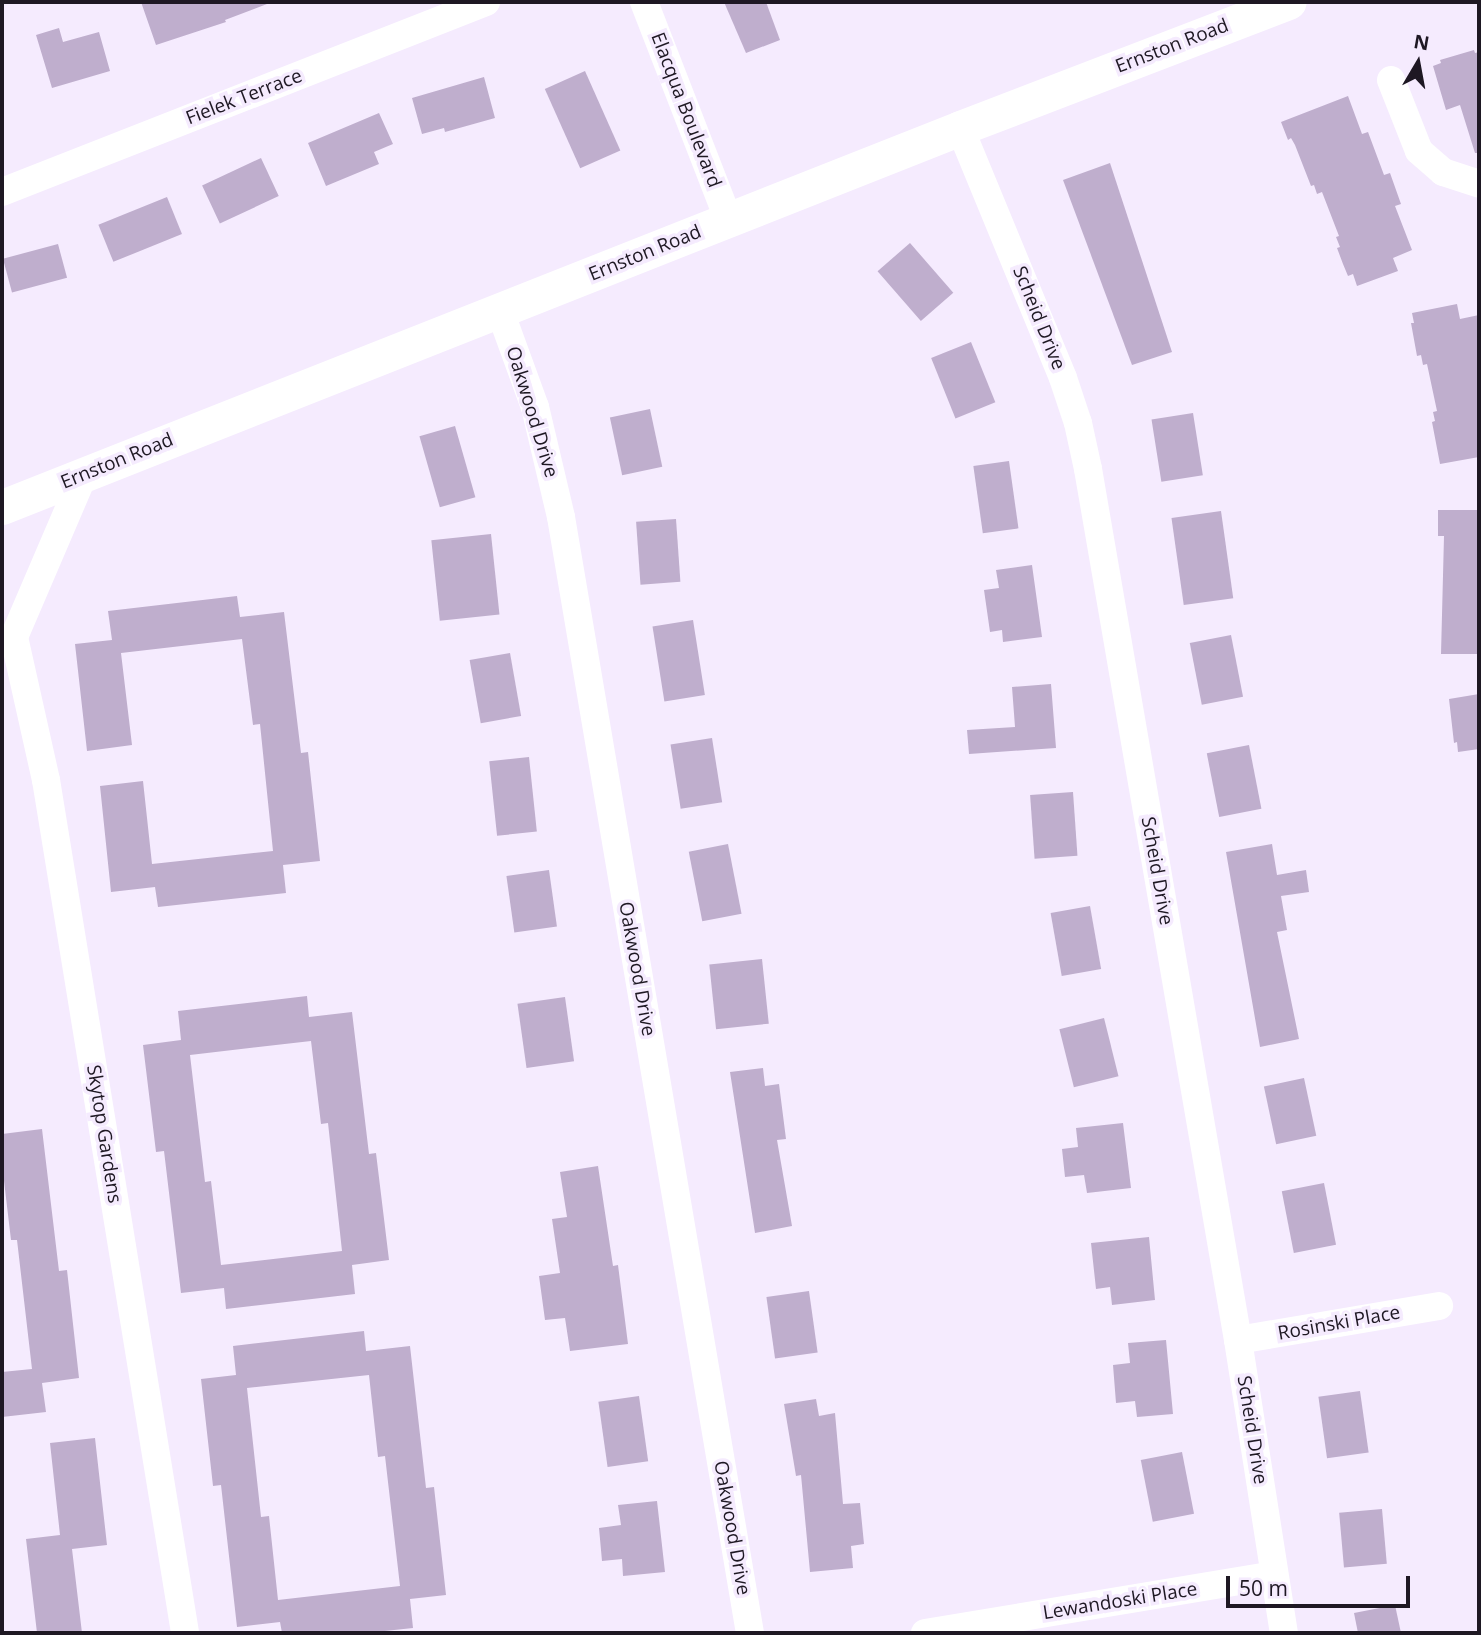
<!DOCTYPE html>
<html>
<head>
<meta charset="utf-8">
<style>
  body { margin:0 }
  #map { position:relative; width:1481px; height:1635px; overflow:hidden; background:#f5ebfe; font-family:"Open Sans",sans-serif }
  div>[style] { position:absolute }
  .building>* { inset:0; background:#bfaecd; transform-origin:0 0 }
  .minor>* { height:28px; margin:-14px; padding:0 14px; transform-origin:14px; border-radius:14px; background:#fff }
  .tertiary>* { height:35px; margin:-17.5px; padding:0 17.5px; transform-origin:17.5px; border-radius:17.5px; background:#fff }
  span { translate:-50% -50%; white-space:nowrap; text-align:center; line-height:1.15; -webkit-text-stroke:7px #f5ebfe; paint-order:stroke }
  .street-label { font-size:19px; color:#1e1823 }
  .frame { position:absolute; inset:0; border:4px solid #1e1823; pointer-events:none }
  .north { position:absolute; left:1383px; top:28px; width:70px; height:70px; -webkit-text-stroke:5px #f5ebfe; paint-order:stroke; rotate:10deg; font-size:19px; font-weight:700; line-height:28px; text-align:center; color:#1e1823 }
  .north::after { content:''; display:block; margin:auto; width:24px; height:32px; background:#1e1823; clip-path:polygon(50% 0,100% 100%,50% 72%,0 100%) }
  .scale { position:absolute; left:1226px; top:1576px; width:184px; height:32px; box-sizing:border-box; border:4px solid #1e1823; border-top:0; padding-left:9px; font-size:21px; line-height:24px; white-space:nowrap; color:#1e1823; -webkit-text-stroke:5px #f5ebfe; paint-order:stroke }
</style>
</head>
<body>
<div id="map">
  <div class="building">
    <i style="clip-path:polygon(141px 2px,267px 2px,267px 4px,225px 20px,226px 22px,156px 45px)"></i>
    <i style="clip-path:polygon(724px 2px,766px 2px,780px 40px,746px 53px)"></i>
    <i style="clip-path:polygon(59px 28px,63px 42px,99px 32px,110px 71px,52px 88px,36px 35px)"></i>
    <i style="clip-path:polygon(1474px 50px,1475px 53px,1479px 52px,1479px 153px,1475px 153px,1460px 105px,1446px 110px,1433px 66px,1441px 63px,1440px 60px)"></i>
    <i style="left:585px;top:71px;width:87px;height:44px;rotate:66deg"></i>
    <i style="clip-path:polygon(484px 77px,495px 118px,445px 132px,444px 128px,422px 134px,412px 98px)"></i>
    <i style="clip-path:polygon(1348px 96px,1362px 134px,1368px 132px,1384px 175px,1390px 173px,1401px 204px,1395px 206px,1412px 250px,1393px 258px,1398px 271px,1357px 286px,1353px 274px,1348px 276px,1343px 264px,1337px 248px,1340px 247px,1336px 237px,1339px 236px,1322px 192px,1317px 194px,1314px 185px,1311px 186px,1295px 145px,1291px 138px,1288px 140px,1281px 122px)"></i>
    <i style="clip-path:polygon(379px 113px,393px 144px,374px 152px,379px 164px,326px 186px,308px 143px)"></i>
    <i style="left:261px;top:158px;width:42px;height:65px;rotate:65deg"></i>
    <i style="clip-path:polygon(1110px 163px,1172px 352px,1132px 365px,1063px 180px)"></i>
    <i style="left:167px;top:197px;width:40px;height:74px;rotate:68deg"></i>
    <i style="left:910px;top:243px;width:66px;height:43px;rotate:49deg"></i>
    <i style="left:58px;top:244px;width:35px;height:57px;rotate:75deg"></i>
    <i style="clip-path:polygon(1457px 304px,1460px 319px,1479px 315px,1479px 457px,1440px 464px,1432px 422px,1435px 421px,1433px 412px,1437px 411px,1427px 364px,1423px 365px,1421px 355px,1417px 356px,1411px 323px,1414px 323px,1412px 313px)"></i>
    <i style="left:971px;top:342px;width:65px;height:43px;rotate:68deg"></i>
    <i style="left:650px;top:409px;width:59px;height:41px;rotate:78deg"></i>
    <i style="left:1193px;top:413px;width:63px;height:42px;rotate:81deg"></i>
    <i style="left:455px;top:426px;width:74px;height:37px;rotate:74deg"></i>
    <i style="left:1009px;top:461px;width:68px;height:36px;rotate:82deg"></i>
    <i style="clip-path:polygon(1438px 510px,1479px 510px,1479px 654px,1441px 654px,1444px 536px,1438px 536px)"></i>
    <i style="left:1221px;top:511px;width:88px;height:50px;rotate:82deg"></i>
    <i style="left:676px;top:519px;width:63px;height:40px;rotate:86deg"></i>
    <i style="left:491px;top:534px;width:81px;height:60px;rotate:84deg"></i>
    <i style="clip-path:polygon(1032px 565px,1042px 637px,1003px 642px,1002px 630px,990px 632px,984px 590px,999px 588px,996px 570px)"></i>
    <i style="clip-path:polygon(237px 596px,240px 617px,284px 612px,301px 753px,308px 752px,320px 861px,283px 865px,286px 893px,158px 907px,155px 887px,111px 892px,100px 786px,143px 781px,152px 864px,273px 851px,260px 724px,253px 725px,242px 639px,121px 653px,132px 745px,87px 751px,75px 644px,112px 640px,108px 611px)"></i>
    <i style="left:693px;top:620px;width:76px;height:41px;rotate:81deg"></i>
    <i style="left:1231px;top:635px;width:63px;height:42px;rotate:79deg"></i>
    <i style="left:510px;top:653px;width:64px;height:41px;rotate:80deg"></i>
    <i style="clip-path:polygon(1051px 684px,1056px 748px,969px 754px,967px 730px,1015px 727px,1012px 687px)"></i>
    <i style="clip-path:polygon(1479px 694px,1479px 749px,1458px 752px,1457px 742px,1454px 743px,1449px 699px)"></i>
    <i style="left:712px;top:738px;width:65px;height:42px;rotate:81deg"></i>
    <i style="left:1249px;top:745px;width:65px;height:43px;rotate:79deg"></i>
    <i style="left:529px;top:757px;width:75px;height:40px;rotate:84deg"></i>
    <i style="left:1073px;top:792px;width:64px;height:43px;rotate:86deg"></i>
    <i style="left:728px;top:844px;width:71px;height:40px;rotate:79deg"></i>
    <i style="clip-path:polygon(1272px 844px,1277px 875px,1306px 870px,1309px 892px,1281px 896px,1287px 930px,1277px 932px,1299px 1039px,1260px 1047px,1226px 852px)"></i>
    <i style="left:549px;top:870px;width:57px;height:43px;rotate:82deg"></i>
    <i style="left:1090px;top:906px;width:64px;height:40px;rotate:80deg"></i>
    <i style="left:762px;top:959px;width:65px;height:53px;rotate:84deg"></i>
    <i style="clip-path:polygon(evenodd,307px 996px,309px 1017px,352px 1012px,369px 1154px,376px 1153px,389px 1260px,352px 1265px,355px 1294px,226px 1309px,224px 1288px,181px 1293px,164px 1151px,156px 1152px,143px 1045px,181px 1040px,178px 1011px,307px 996px,311px 1041px,321px 1124px,328px 1123px,342px 1251px,221px 1265px,211px 1181px,205px 1182px,190px 1055px,311px 1041px)"></i>
    <i style="left:565px;top:997px;width:65px;height:48px;rotate:82deg"></i>
    <i style="left:1104px;top:1018px;width:60px;height:46px;rotate:76deg"></i>
    <i style="clip-path:polygon(763px 1068px,765px 1086px,779px 1084px,786px 1139px,777px 1140px,792px 1226px,755px 1233px,730px 1072px)"></i>
    <i style="left:1304px;top:1078px;width:59px;height:41px;rotate:78deg"></i>
    <i style="clip-path:polygon(1123px 1123px,1131px 1188px,1087px 1193px,1084px 1175px,1065px 1177px,1062px 1149px,1078px 1147px,1076px 1128px)"></i>
    <i style="clip-path:polygon(42px 1129px,59px 1271px,67px 1270px,79px 1378px,42px 1383px,46px 1412px,2px 1417px,2px 1372px,32px 1369px,17px 1240px,11px 1240px,2px 1164px,2px 1134px)"></i>
    <i style="clip-path:polygon(598px 1166px,613px 1266px,618px 1265px,628px 1344px,570px 1351px,565px 1318px,545px 1320px,539px 1276px,560px 1273px,552px 1219px,567px 1217px,560px 1172px)"></i>
    <i style="left:1324px;top:1183px;width:63px;height:43px;rotate:79deg"></i>
    <i style="clip-path:polygon(1149px 1237px,1155px 1300px,1112px 1305px,1110px 1287px,1096px 1289px,1091px 1243px)"></i>
    <i style="left:809px;top:1291px;width:62px;height:43px;rotate:82deg"></i>
    <i style="clip-path:polygon(evenodd,364px 1331px,366px 1351px,410px 1346px,426px 1488px,434px 1487px,446px 1595px,410px 1599px,413px 1628px,366px 1633px,282px 1633px,280px 1622px,237px 1627px,221px 1485px,213px 1486px,201px 1379px,236px 1375px,233px 1346px,364px 1331px,369px 1375px,378px 1457px,385px 1456px,400px 1586px,278px 1600px,269px 1516px,261px 1517px,247px 1388px,369px 1375px)"></i>
    <i style="clip-path:polygon(1166px 1340px,1173px 1414px,1137px 1417px,1135px 1401px,1116px 1403px,1113px 1365px,1130px 1363px,1128px 1343px)"></i>
    <i style="left:1360px;top:1391px;width:62px;height:42px;rotate:82deg"></i>
    <i style="left:639px;top:1396px;width:66px;height:41px;rotate:82deg"></i>
    <i style="clip-path:polygon(816px 1399px,819px 1416px,835px 1413px,843px 1504px,860px 1503px,864px 1544px,851px 1546px,853px 1568px,810px 1572px,801px 1475px,796px 1476px,784px 1404px)"></i>
    <i style="clip-path:polygon(95px 1438px,107px 1545px,72px 1549px,82px 1633px,37px 1633px,26px 1539px,60px 1535px,50px 1443px)"></i>
    <i style="left:1182px;top:1452px;width:63px;height:42px;rotate:79deg"></i>
    <i style="clip-path:polygon(657px 1501px,665px 1572px,623px 1576px,622px 1559px,602px 1561px,599px 1528px,621px 1525px,618px 1505px)"></i>
    <i style="left:1382px;top:1509px;width:55px;height:43px;rotate:85deg"></i>
    <i style="clip-path:polygon(1395px 1605px,1401px 1633px,1358px 1633px,1354px 1613px)"></i>
  </div>
  <div class="minor">
    <i style="left:644px;top:2px;width:233px;rotate:68.8deg"></i>
    <i style="left:1391px;top:80px;width:76px;rotate:68.5deg"></i>
    <i style="left:1419px;top:151px;width:32px;rotate:41deg"></i>
    <i style="left:1443px;top:172px;width:38px;rotate:18deg"></i>
    <i style="left:960px;top:128px;width:270px;rotate:67.6deg"></i>
    <i style="left:1063px;top:378px;width:47px;rotate:71.6deg"></i>
    <i style="left:1078px;top:423px;width:47px;rotate:77.7deg"></i>
    <i style="left:1088px;top:469px;width:884px;rotate:80.23deg"></i>
    <i style="left:1238px;top:1340px;width:297px;rotate:81.1deg"></i>
    <i style="left:2px;top:192px;width:520px;rotate:-21.43deg"></i>
    <i style="left:500px;top:311px;width:102px;rotate:70deg"></i>
    <i style="left:535px;top:407px;width:113px;rotate:76.7deg"></i>
    <i style="left:561px;top:517px;width:1132px;rotate:80.39deg"></i>
    <i style="left:14px;top:637px;width:147px;rotate:77.4deg"></i>
    <i style="left:46px;top:780px;width:864px;rotate:80.74deg"></i>
    <i style="left:14px;top:637px;width:177px;rotate:-66.8deg"></i>
    <i style="left:1238px;top:1340px;width:204px;rotate:-9.6deg"></i>
    <i style="left:925px;top:1633px;width:354px;rotate:-9.4deg"></i>
  </div>
  <div class="tertiary">
    <i style="left:2px;top:507px;width:1030px;rotate:-21.58deg"></i>
    <i style="left:960px;top:128px;width:352px;rotate:-21deg"></i>
  </div>
  <div class="street-label">
    <span style="left:1172px;top:46px;rotate:-21deg">Ernston Road</span>
    <span style="left:244px;top:97px;rotate:-21deg">Fielek Terrace</span>
    <span style="left:686px;top:110px;rotate:69deg">Elacqua Boulevard</span>
    <span style="left:645px;top:253px;rotate:-22deg">Ernston Road</span>
    <span style="left:1039px;top:318px;rotate:68deg">Scheid Drive</span>
    <span style="left:532px;top:412px;rotate:73deg">Oakwood Drive</span>
    <span style="left:117px;top:461px;rotate:-22deg">Ernston Road</span>
    <span style="left:1157px;top:871px;rotate:80deg">Scheid Drive</span>
    <span style="left:637px;top:969px;rotate:80deg">Oakwood Drive</span>
    <span style="left:104px;top:1134px;rotate:81deg">Skytop Gardens</span>
    <span style="left:1339px;top:1323px;rotate:-10deg">Rosinski Place</span>
    <span style="left:1252px;top:1430px;rotate:81deg">Scheid Drive</span>
    <span style="left:732px;top:1528px;rotate:80deg">Oakwood Drive</span>
    <span style="left:1120px;top:1601px;rotate:-9deg">Lewandoski Place</span>
  </div>
  <div class="frame"></div>
  <div class="north">N</div>
  <div class="scale">50 m</div>
</div>
</body>
</html>
